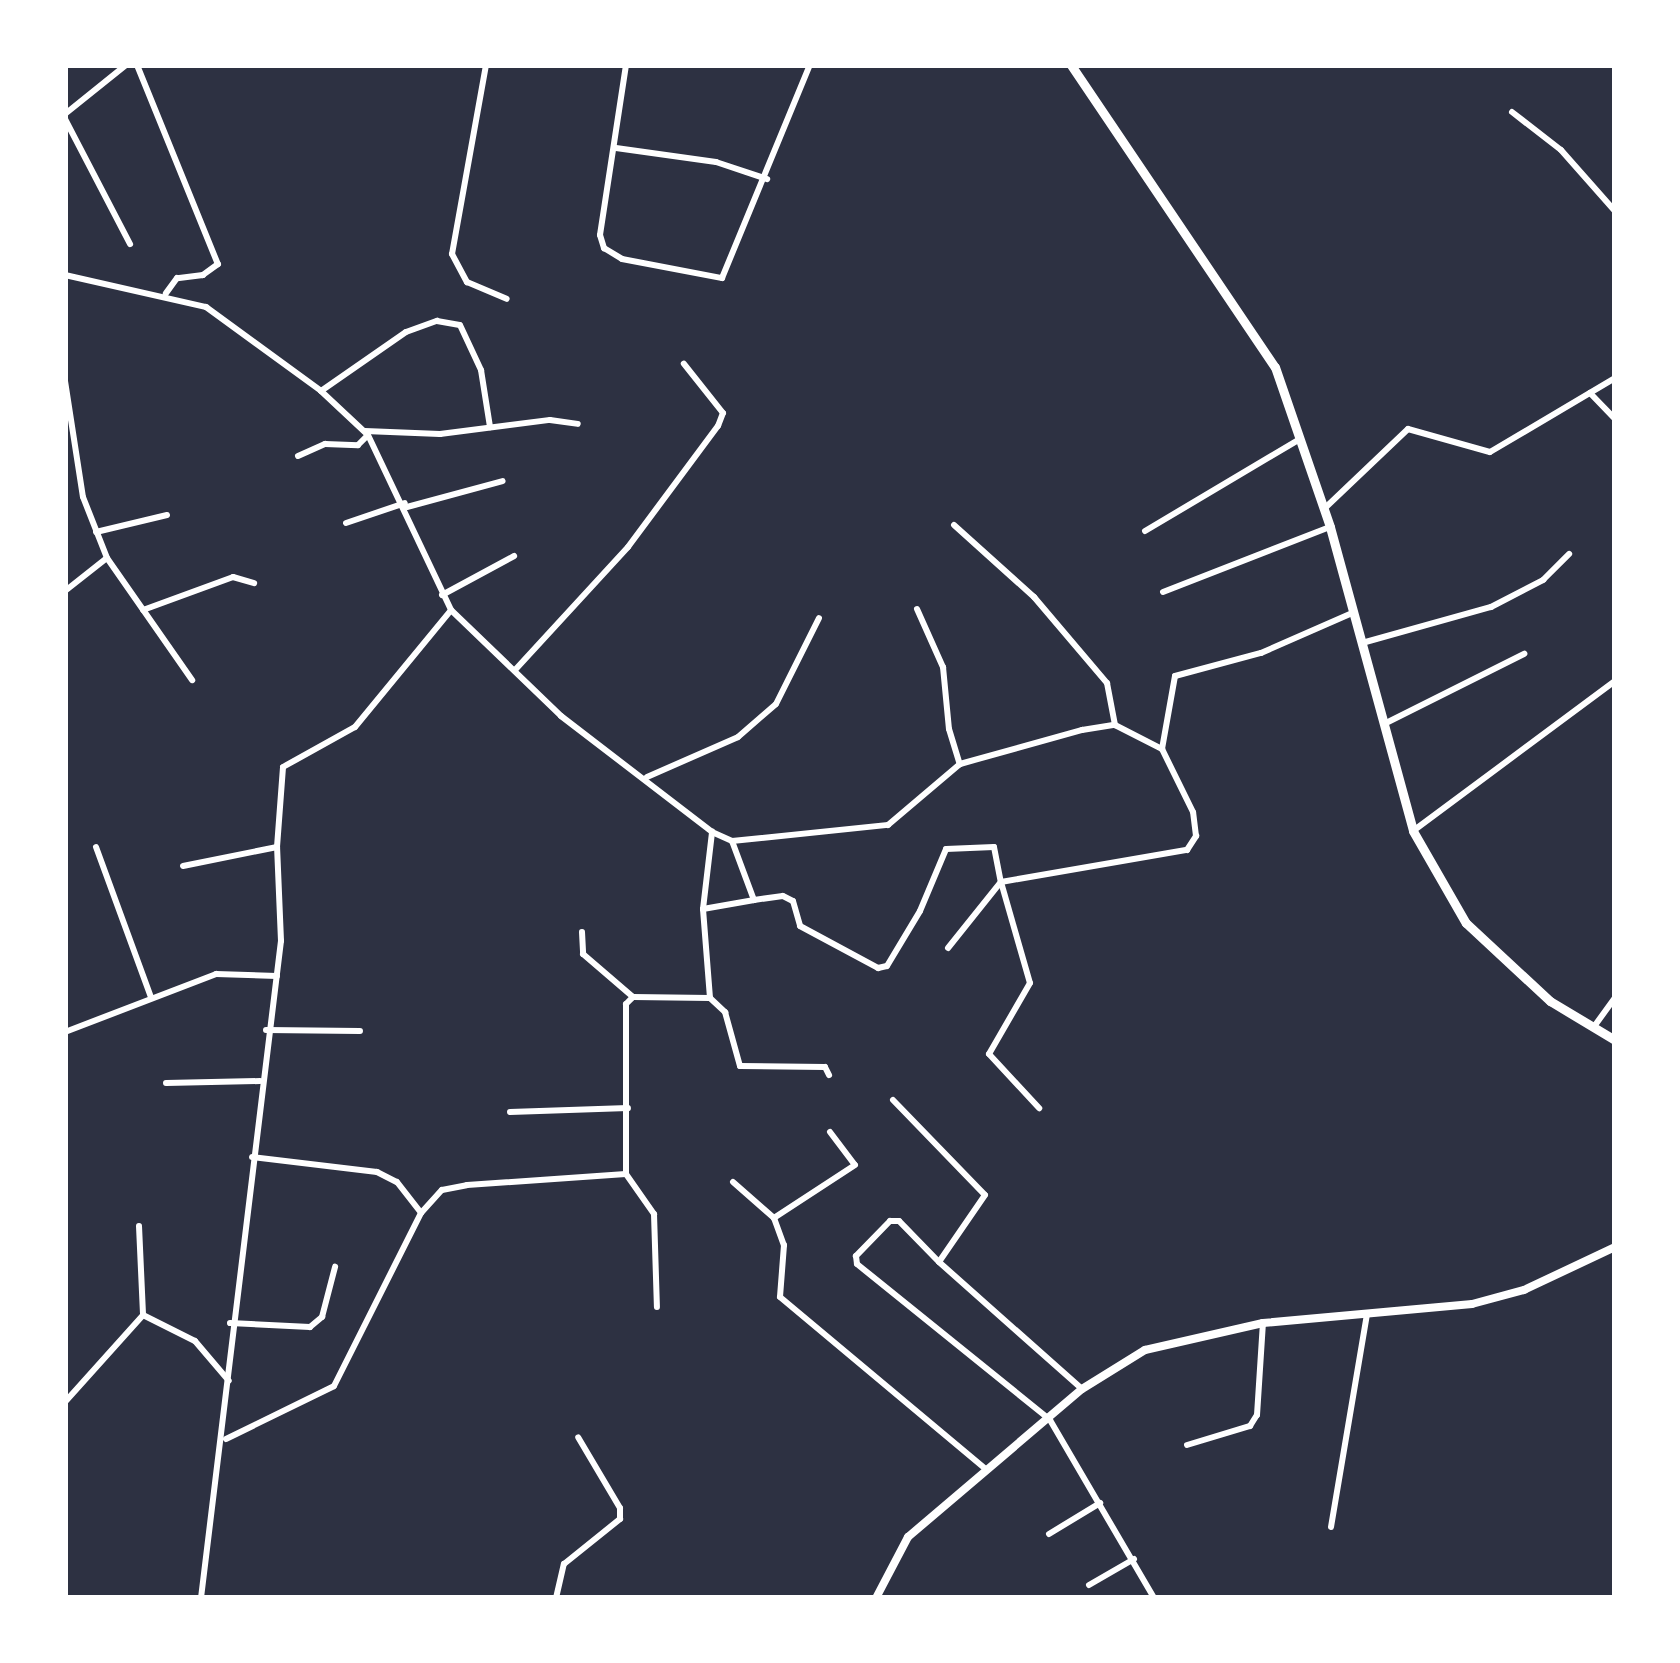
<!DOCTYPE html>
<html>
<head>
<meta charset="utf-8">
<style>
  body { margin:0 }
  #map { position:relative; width:1680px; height:1663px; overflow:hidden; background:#2d3142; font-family:"Fira Sans Condensed",sans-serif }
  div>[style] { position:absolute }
  .minor>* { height:6px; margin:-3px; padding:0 3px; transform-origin:3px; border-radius:3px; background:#fff }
  .tertiary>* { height:8px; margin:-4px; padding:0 4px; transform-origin:4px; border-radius:4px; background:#fff }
  .primary>* { height:9px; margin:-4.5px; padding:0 4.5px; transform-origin:4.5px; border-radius:4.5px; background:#fff }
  span { translate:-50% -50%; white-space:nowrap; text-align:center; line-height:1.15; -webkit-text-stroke:9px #fff; paint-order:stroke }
  .frame { position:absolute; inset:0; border:68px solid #fff; pointer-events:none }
</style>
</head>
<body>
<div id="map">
  <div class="minor">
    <i style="left:137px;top:65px;width:215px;rotate:67.9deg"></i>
    <i style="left:218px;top:264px;width:19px;rotate:144deg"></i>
    <i style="left:203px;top:275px;width:26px;rotate:173deg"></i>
    <i style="left:177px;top:278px;width:19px;rotate:126deg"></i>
    <i style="left:486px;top:65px;width:192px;rotate:100.2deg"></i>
    <i style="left:452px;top:254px;width:32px;rotate:62deg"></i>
    <i style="left:467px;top:282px;width:43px;rotate:23deg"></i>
    <i style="left:626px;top:65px;width:172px;rotate:98.7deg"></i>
    <i style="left:600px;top:235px;width:14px;rotate:73deg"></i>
    <i style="left:604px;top:248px;width:21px;rotate:31deg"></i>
    <i style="left:622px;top:259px;width:102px;rotate:10.8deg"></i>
    <i style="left:722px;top:278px;width:230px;rotate:-67.6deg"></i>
    <i style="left:1512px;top:112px;width:62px;rotate:37.8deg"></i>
    <i style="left:1561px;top:150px;width:81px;rotate:48.5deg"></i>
    <i style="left:65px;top:114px;width:78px;rotate:-38.8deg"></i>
    <i style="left:65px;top:119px;width:141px;rotate:62.5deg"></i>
    <i style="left:616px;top:148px;width:101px;rotate:8deg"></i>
    <i style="left:716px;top:162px;width:54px;rotate:18.4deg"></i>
    <i style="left:65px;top:275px;width:145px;rotate:12.8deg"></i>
    <i style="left:206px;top:307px;width:142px;rotate:36.1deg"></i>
    <i style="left:321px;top:391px;width:64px;rotate:43.1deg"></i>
    <i style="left:368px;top:435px;width:194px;rotate:64.6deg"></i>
    <i style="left:451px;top:610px;width:153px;rotate:43.9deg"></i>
    <i style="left:561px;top:716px;width:190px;rotate:37.5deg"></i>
    <i style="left:712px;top:832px;width:22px;rotate:24deg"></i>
    <i style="left:732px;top:841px;width:157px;rotate:-5.9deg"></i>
    <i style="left:888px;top:825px;width:94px;rotate:-40.3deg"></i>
    <i style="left:960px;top:764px;width:127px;rotate:-15.6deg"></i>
    <i style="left:1082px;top:730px;width:33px;rotate:-9deg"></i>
    <i style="left:1115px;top:725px;width:53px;rotate:27.1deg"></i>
    <i style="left:1162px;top:749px;width:74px;rotate:-79.9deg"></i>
    <i style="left:1175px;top:676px;width:89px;rotate:-15deg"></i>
    <i style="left:1261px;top:653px;width:99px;rotate:-23.7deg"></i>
    <i style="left:65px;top:381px;width:117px;rotate:81.2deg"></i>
    <i style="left:83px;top:497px;width:66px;rotate:68.5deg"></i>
    <i style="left:107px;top:558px;width:149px;rotate:55.1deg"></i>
    <i style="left:321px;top:391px;width:103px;rotate:-34.8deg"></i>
    <i style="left:406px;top:332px;width:33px;rotate:-20deg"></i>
    <i style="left:437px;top:321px;width:23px;rotate:10deg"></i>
    <i style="left:460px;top:325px;width:50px;rotate:65deg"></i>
    <i style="left:481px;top:370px;width:58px;rotate:81deg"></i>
    <i style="left:1590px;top:393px;width:36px;rotate:46deg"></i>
    <i style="left:365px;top:431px;width:75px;rotate:2.3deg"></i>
    <i style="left:440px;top:434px;width:111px;rotate:-7.3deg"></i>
    <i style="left:550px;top:420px;width:28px;rotate:8deg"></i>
    <i style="left:298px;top:456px;width:30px;rotate:-24deg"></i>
    <i style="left:325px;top:444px;width:33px;rotate:2deg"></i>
    <i style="left:358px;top:445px;width:14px;rotate:-45deg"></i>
    <i style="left:407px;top:507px;width:99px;rotate:-15.2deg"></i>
    <i style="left:1324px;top:509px;width:116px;rotate:-43.6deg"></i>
    <i style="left:1408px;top:429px;width:85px;rotate:15.7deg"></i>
    <i style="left:1490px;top:452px;width:145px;rotate:-30.6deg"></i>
    <i style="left:346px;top:523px;width:62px;rotate:-18.7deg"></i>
    <i style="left:954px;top:525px;width:108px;rotate:42deg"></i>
    <i style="left:1034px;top:597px;width:113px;rotate:49.7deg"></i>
    <i style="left:1107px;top:683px;width:43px;rotate:79.2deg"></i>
    <i style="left:1145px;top:531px;width:180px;rotate:-30.7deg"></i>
    <i style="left:96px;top:532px;width:73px;rotate:-13.5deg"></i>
    <i style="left:65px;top:591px;width:53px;rotate:-38.2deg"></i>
    <i style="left:1163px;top:592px;width:179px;rotate:-21.3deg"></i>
    <i style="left:442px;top:595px;width:82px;rotate:-28.4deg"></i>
    <i style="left:917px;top:609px;width:64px;rotate:65.9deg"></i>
    <i style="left:943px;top:667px;width:62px;rotate:84.5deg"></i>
    <i style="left:949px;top:729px;width:37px;rotate:73deg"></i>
    <i style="left:143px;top:610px;width:96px;rotate:-20.1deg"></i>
    <i style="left:233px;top:577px;width:22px;rotate:16deg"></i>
    <i style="left:1362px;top:643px;width:134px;rotate:-15.6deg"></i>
    <i style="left:1491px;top:607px;width:59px;rotate:-27.4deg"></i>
    <i style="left:1543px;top:580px;width:37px;rotate:-45deg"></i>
    <i style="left:515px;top:670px;width:167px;rotate:-47.4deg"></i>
    <i style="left:628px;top:547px;width:151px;rotate:-53.4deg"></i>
    <i style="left:718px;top:426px;width:14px;rotate:-69deg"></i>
    <i style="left:723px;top:413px;width:63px;rotate:-128.5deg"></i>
    <i style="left:1384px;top:724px;width:157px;rotate:-26.6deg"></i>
    <i style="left:647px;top:777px;width:99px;rotate:-23.7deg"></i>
    <i style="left:738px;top:737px;width:50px;rotate:-41deg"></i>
    <i style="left:776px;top:704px;width:96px;rotate:-63.4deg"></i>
    <i style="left:1413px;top:831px;width:252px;rotate:-36.6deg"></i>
    <i style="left:732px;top:841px;width:63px;rotate:69.6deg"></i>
    <i style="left:754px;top:900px;width:29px;rotate:-8deg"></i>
    <i style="left:783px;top:896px;width:11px;rotate:27deg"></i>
    <i style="left:793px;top:901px;width:26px;rotate:74deg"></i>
    <i style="left:800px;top:926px;width:89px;rotate:28.3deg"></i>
    <i style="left:878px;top:968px;width:9px;rotate:-13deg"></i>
    <i style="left:887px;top:966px;width:64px;rotate:-59deg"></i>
    <i style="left:920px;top:911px;width:67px;rotate:-67.2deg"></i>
    <i style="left:946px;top:849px;width:48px;rotate:-2.4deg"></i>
    <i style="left:994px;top:847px;width:36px;rotate:79deg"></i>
    <i style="left:1001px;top:882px;width:189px;rotate:-9.8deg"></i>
    <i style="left:1187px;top:850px;width:17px;rotate:-57deg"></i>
    <i style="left:1196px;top:836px;width:24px;rotate:-97deg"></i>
    <i style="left:1193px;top:812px;width:70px;rotate:-116.2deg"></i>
    <i style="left:96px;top:847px;width:160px;rotate:69.9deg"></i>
    <i style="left:183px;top:866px;width:96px;rotate:-11.4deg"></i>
    <i style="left:1001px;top:882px;width:105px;rotate:74deg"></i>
    <i style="left:1030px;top:983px;width:82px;rotate:120deg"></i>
    <i style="left:989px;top:1054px;width:74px;rotate:47.2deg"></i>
    <i style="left:703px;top:909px;width:52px;rotate:-10deg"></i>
    <i style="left:582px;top:932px;width:22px;rotate:87deg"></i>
    <i style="left:583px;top:954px;width:66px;rotate:40.7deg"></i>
    <i style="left:948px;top:948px;width:83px;rotate:-51.3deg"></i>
    <i style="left:710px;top:998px;width:89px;rotate:-94.5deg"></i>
    <i style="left:703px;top:909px;width:78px;rotate:-83.3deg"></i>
    <i style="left:1593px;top:1028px;width:37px;rotate:-54deg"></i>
    <i style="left:266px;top:1030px;width:94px;rotate:0.6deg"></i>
    <i style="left:65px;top:1032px;width:162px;rotate:-21deg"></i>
    <i style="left:216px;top:974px;width:61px;rotate:1.9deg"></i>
    <i style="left:166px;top:1083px;width:94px;rotate:-1.2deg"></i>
    <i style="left:893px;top:1100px;width:132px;rotate:45.9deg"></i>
    <i style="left:985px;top:1195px;width:81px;rotate:124.5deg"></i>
    <i style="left:939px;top:1262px;width:191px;rotate:41.6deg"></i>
    <i style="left:510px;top:1112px;width:118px;rotate:-1.9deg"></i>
    <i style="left:830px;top:1132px;width:41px;rotate:52.9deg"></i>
    <i style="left:855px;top:1165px;width:97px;rotate:146.8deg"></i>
    <i style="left:774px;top:1218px;width:29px;rotate:70deg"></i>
    <i style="left:784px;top:1245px;width:52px;rotate:94.4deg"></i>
    <i style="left:780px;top:1297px;width:270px;rotate:39.9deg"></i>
    <i style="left:252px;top:1157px;width:126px;rotate:6.8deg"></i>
    <i style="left:377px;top:1172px;width:22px;rotate:27deg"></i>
    <i style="left:397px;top:1182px;width:39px;rotate:52deg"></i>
    <i style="left:421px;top:1213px;width:31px;rotate:-48deg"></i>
    <i style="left:442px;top:1190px;width:25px;rotate:-11deg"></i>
    <i style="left:467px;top:1185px;width:159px;rotate:-4deg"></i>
    <i style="left:626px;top:1174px;width:170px;rotate:-90deg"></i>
    <i style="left:626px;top:1004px;width:10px;rotate:-45deg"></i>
    <i style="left:633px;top:997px;width:77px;rotate:0.7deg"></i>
    <i style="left:710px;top:998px;width:21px;rotate:43deg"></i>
    <i style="left:725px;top:1012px;width:56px;rotate:74.5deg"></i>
    <i style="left:740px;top:1066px;width:85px;rotate:0.7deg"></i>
    <i style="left:825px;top:1067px;width:9px;rotate:63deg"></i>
    <i style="left:626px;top:1174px;width:49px;rotate:55deg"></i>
    <i style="left:654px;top:1214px;width:93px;rotate:88.2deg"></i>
    <i style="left:733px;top:1182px;width:55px;rotate:41.3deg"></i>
    <i style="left:139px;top:1226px;width:88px;rotate:87.4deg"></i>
    <i style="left:939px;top:1262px;width:57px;rotate:-134.3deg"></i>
    <i style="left:899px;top:1221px;width:9px;rotate:180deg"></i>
    <i style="left:890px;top:1221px;width:49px;rotate:134.2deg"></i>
    <i style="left:856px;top:1256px;width:8px;rotate:83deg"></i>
    <i style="left:857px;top:1264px;width:248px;rotate:38.9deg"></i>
    <i style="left:1050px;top:1420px;width:206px;rotate:59.7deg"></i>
    <i style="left:230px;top:1323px;width:80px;rotate:2.9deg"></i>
    <i style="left:310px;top:1327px;width:16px;rotate:-40deg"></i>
    <i style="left:322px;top:1317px;width:52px;rotate:-75.4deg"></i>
    <i style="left:65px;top:1402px;width:117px;rotate:-48.1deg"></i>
    <i style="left:143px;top:1315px;width:58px;rotate:26.6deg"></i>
    <i style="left:195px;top:1341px;width:52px;rotate:49.6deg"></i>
    <i style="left:226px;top:1439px;width:120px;rotate:-26.1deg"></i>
    <i style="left:334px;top:1386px;width:194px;rotate:-63.3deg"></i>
    <i style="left:1187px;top:1445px;width:66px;rotate:-16.8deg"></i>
    <i style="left:1250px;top:1426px;width:13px;rotate:-58deg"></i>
    <i style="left:1257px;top:1415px;width:92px;rotate:-86.3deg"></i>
    <i style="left:1331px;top:1527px;width:215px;rotate:-80.4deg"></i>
    <i style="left:1049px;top:1534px;width:60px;rotate:-31.3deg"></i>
    <i style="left:1089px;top:1585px;width:52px;rotate:-30deg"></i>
    <i style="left:201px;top:1598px;width:662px;rotate:-83.06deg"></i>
    <i style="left:281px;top:941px;width:94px;rotate:-92.4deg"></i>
    <i style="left:277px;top:847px;width:80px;rotate:-85.7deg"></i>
    <i style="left:283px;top:767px;width:82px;rotate:-29.1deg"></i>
    <i style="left:355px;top:727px;width:151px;rotate:-50.6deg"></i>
    <i style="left:556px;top:1598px;width:35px;rotate:-77deg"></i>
    <i style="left:564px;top:1564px;width:72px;rotate:-38.8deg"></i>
    <i style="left:620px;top:1519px;width:11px;rotate:-90deg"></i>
    <i style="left:620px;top:1508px;width:82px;rotate:-120.6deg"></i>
  </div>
  <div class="tertiary">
    <i style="left:876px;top:1598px;width:69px;rotate:-62.3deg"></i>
    <i style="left:908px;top:1537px;width:228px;rotate:-40.4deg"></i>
    <i style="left:1082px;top:1389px;width:74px;rotate:-31.8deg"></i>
    <i style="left:1145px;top:1350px;width:121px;rotate:-12.9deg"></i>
    <i style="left:1263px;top:1323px;width:210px;rotate:-5.2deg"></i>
    <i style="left:1472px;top:1304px;width:54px;rotate:-15.1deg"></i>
    <i style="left:1524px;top:1290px;width:101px;rotate:-25.3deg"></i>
  </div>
  <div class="primary">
    <i style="left:1071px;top:65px;width:364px;rotate:56deg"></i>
    <i style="left:1275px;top:367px;width:169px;rotate:71deg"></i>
    <i style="left:1330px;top:527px;width:315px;rotate:74.7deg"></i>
    <i style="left:1413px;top:831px;width:106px;rotate:60.1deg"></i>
    <i style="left:1466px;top:923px;width:115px;rotate:42.9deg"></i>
    <i style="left:1550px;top:1001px;width:76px;rotate:31deg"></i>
  </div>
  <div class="frame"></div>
</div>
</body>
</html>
